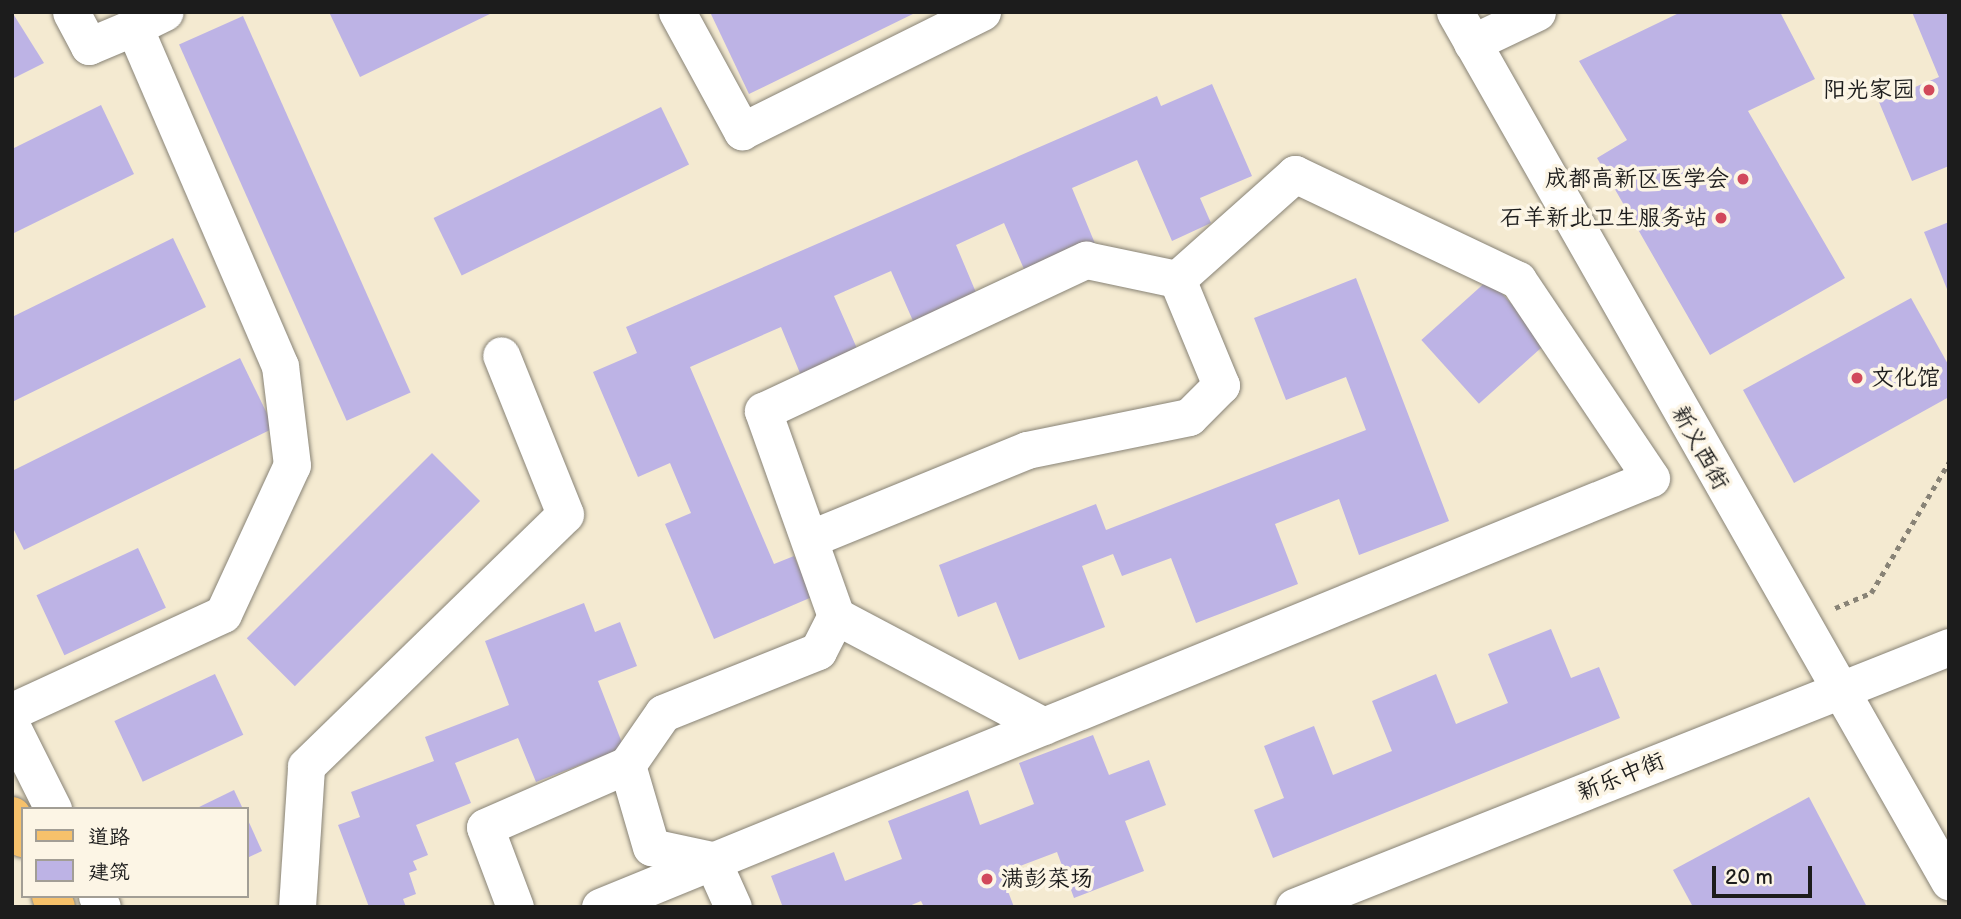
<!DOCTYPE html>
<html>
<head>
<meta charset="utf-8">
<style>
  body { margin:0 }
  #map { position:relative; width:1961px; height:919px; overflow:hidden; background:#f4ead1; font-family:"Balsamiq Sans","LXGW WenKai TC",sans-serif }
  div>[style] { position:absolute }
  .building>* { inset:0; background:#bdb3e5; transform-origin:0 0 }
  .path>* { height:4.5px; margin-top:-2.25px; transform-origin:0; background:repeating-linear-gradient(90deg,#888376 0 5px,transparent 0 10px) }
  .roads { filter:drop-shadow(0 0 2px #888376) drop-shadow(0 0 2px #888376) }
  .minor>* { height:37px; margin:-18.5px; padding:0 18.5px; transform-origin:18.5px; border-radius:18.5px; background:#fff }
  .major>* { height:38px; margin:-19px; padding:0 19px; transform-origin:19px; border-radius:19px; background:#f6c16b }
  .dots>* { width:19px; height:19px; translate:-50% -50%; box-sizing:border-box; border:4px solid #fcf5e5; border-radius:50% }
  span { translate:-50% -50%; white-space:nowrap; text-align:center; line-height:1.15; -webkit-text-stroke:7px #fcf5e5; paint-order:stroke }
  .poi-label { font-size:23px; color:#1c1c1c }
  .right { translate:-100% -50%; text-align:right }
  .left { translate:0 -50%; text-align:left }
  .street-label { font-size:23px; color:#1c1c1c }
  .frame { position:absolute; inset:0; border:14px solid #1c1c1c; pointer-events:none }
  .legend { position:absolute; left:21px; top:807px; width:228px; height:91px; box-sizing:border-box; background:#fcf5e5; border:2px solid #a29e95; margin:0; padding:9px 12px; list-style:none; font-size:21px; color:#1c1c1c }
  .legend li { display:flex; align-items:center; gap:14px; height:35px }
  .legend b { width:35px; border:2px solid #a29e95 }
  .scale { position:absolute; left:1712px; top:866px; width:100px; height:32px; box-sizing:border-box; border:4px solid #1c1c1c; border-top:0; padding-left:9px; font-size:21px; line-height:24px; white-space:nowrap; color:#1c1c1c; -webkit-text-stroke:5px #fcf5e5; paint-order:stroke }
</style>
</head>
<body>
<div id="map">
  <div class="building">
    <i style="clip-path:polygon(12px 12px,44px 63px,12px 79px)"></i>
    <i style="clip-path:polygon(329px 12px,494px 12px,360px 77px)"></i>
    <i style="clip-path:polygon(710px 12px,917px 12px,749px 94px)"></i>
    <i style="clip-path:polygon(1681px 12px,1780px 12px,1815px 79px,1748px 111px,1845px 278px,1710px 355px,1597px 158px,1627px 140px,1579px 61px)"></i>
    <i style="clip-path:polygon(1912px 12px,1949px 12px,1949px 166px,1912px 181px,1879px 102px,1939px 77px)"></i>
    <i style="left:243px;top:16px;width:412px;height:70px;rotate:66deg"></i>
    <i style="clip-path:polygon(1212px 84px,1252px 176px,1200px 198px,1211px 223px,1172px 241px,1137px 160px,1072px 188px,1096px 246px,1027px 276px,1004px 223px,956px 245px,980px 302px,917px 330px,891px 271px,834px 296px,859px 353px,802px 378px,781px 327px,690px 367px,774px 564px,794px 556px,812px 597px,714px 639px,665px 524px,691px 513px,670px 463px,638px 477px,593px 372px,637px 353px,626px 327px,1157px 96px,1161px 106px)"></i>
    <i style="clip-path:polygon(101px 105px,134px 174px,12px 234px,12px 149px)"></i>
    <i style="left:661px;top:107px;width:64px;height:253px;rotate:64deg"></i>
    <i style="clip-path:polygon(1949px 222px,1949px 294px,1924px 232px)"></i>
    <i style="clip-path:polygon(173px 238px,206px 307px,12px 402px,12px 317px)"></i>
    <i style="clip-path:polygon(1356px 278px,1449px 521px,1359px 555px,1339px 499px,1275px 524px,1298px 584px,1196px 623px,1171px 558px,1122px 576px,1113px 554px,1082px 566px,1105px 627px,1019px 660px,996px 602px,958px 617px,939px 565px,1096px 504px,1106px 530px,1366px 430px,1346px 377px,1286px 400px,1254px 318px)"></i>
    <i style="left:1489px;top:279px;width:86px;height:91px;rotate:48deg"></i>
    <i style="clip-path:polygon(1911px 298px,1949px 366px,1949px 397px,1794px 483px,1743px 390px)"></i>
    <i style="clip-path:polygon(240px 358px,274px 428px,24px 550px,12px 526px,12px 471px)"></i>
    <i style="left:432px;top:453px;width:68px;height:262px;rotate:45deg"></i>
    <i style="left:138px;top:548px;width:66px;height:112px;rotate:65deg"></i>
    <i style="clip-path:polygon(584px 603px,595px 632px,620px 622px,637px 666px,598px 681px,624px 748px,536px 782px,518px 738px,455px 763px,471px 803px,416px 825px,428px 855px,413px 861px,417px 870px,409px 873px,416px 894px,403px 899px,406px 907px,369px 907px,338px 825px,360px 817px,351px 792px,434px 761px,425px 737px,509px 705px,485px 641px)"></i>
    <i style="clip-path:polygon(1551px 629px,1571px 678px,1599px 667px,1620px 718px,1273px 858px,1254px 810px,1284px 798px,1264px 746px,1314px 726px,1333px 775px,1392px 751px,1372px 701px,1436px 674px,1456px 724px,1508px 703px,1488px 654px)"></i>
    <i style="left:215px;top:674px;width:67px;height:111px;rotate:65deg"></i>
    <i style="clip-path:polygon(1093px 735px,1109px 775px,1149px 760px,1166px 805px,1125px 821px,1144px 871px,1074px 898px,1057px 852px,1001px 873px,1014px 907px,924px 907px,921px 901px,907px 907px,777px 907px,782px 905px,771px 876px,834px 852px,845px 881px,902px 859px,888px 821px,968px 790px,980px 825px,1034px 804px,1019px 763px)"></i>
    <i style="clip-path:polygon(234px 790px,243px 809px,195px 809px)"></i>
    <i style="clip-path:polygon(1809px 797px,1867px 907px,1693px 907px,1673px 870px)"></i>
    <i style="clip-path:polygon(247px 818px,262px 851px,247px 858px)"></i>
  </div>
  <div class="path">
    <i style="left:1835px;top:608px;width:39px;rotate:-23deg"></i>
    <i style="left:1871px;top:593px;width:152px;rotate:-59.2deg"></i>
  </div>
  <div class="roads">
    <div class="minor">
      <i style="left:677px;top:12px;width:136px;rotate:61.4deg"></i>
      <i style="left:742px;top:131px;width:268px;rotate:-26.4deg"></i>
      <i style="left:1455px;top:12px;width:1000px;rotate:60.38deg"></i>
      <i style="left:134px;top:27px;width:34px;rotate:-26deg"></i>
      <i style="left:1472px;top:43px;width:72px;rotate:-25.5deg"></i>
      <i style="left:836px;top:616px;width:235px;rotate:27.9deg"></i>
      <i style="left:12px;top:711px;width:232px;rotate:-24.7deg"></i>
      <i style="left:223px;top:614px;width:164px;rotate:-65.2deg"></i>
      <i style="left:292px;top:465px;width:100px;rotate:-96.9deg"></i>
      <i style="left:280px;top:366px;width:369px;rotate:-113.3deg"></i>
      <i style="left:134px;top:27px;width:49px;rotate:157.1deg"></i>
      <i style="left:89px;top:46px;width:38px;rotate:-118deg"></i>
      <i style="left:12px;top:727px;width:92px;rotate:63.4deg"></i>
      <i style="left:97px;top:896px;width:12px;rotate:66deg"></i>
      <i style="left:297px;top:907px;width:141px;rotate:-86.3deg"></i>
      <i style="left:306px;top:766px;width:361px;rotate:-44.2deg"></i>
      <i style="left:565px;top:514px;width:171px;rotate:-111.9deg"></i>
      <i style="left:515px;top:907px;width:85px;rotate:-110.6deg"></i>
      <i style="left:485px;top:827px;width:155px;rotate:-23.6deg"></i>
      <i style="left:600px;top:907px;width:1135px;rotate:-22.2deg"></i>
      <i style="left:1651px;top:478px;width:239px;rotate:-123.9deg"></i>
      <i style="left:1518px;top:280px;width:247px;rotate:-154.6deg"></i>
      <i style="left:1295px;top:174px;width:158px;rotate:138.3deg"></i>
      <i style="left:733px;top:907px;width:51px;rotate:-114.1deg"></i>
      <i style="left:712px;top:860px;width:62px;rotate:-168deg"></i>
      <i style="left:651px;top:847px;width:85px;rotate:-106.3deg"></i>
      <i style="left:627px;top:765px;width:63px;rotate:-55.3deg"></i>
      <i style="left:663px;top:713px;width:167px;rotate:-21.8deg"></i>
      <i style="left:818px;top:651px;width:39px;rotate:-63deg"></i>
      <i style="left:836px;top:616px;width:218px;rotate:-109.6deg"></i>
      <i style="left:763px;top:411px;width:357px;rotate:-25.1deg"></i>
      <i style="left:1086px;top:260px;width:93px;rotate:11.8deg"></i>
      <i style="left:1177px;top:279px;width:115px;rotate:67.5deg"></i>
      <i style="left:1221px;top:385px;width:45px;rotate:135deg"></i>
      <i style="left:1189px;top:417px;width:165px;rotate:168.5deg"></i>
      <i style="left:1027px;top:450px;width:235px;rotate:157.8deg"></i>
      <i style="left:1294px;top:907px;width:705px;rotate:-21.65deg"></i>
    </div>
    <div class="major">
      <i style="left:12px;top:816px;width:25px;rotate:63deg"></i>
      <i style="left:51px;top:896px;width:12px;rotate:66deg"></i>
    </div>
  </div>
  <div class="dots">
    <i style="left:1929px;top:90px;background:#d1495b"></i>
    <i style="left:1743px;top:179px;background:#d1495b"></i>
    <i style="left:1721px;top:218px;background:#d1495b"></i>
    <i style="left:1857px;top:378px;background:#d1495b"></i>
    <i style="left:987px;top:879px;background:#d1495b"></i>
  </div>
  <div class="poi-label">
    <span class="right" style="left:1915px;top:90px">阳光家园</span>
    <span class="right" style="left:1729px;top:179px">成都高新区医学会</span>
    <span class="right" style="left:1707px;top:218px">石羊新北卫生服务站</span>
    <span class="left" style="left:1871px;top:378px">文化馆</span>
    <span class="left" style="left:1001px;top:879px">满彭菜场</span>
  </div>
  <div class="street-label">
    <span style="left:1700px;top:448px;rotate:61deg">新义西街</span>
    <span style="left:1621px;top:777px;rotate:-22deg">新乐中街</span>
  </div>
  <div class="frame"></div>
  <ul class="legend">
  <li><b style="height:9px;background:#f6c16b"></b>道路</li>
  <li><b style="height:19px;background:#bdb3e5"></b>建筑</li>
  </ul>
  <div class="scale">20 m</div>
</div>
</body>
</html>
